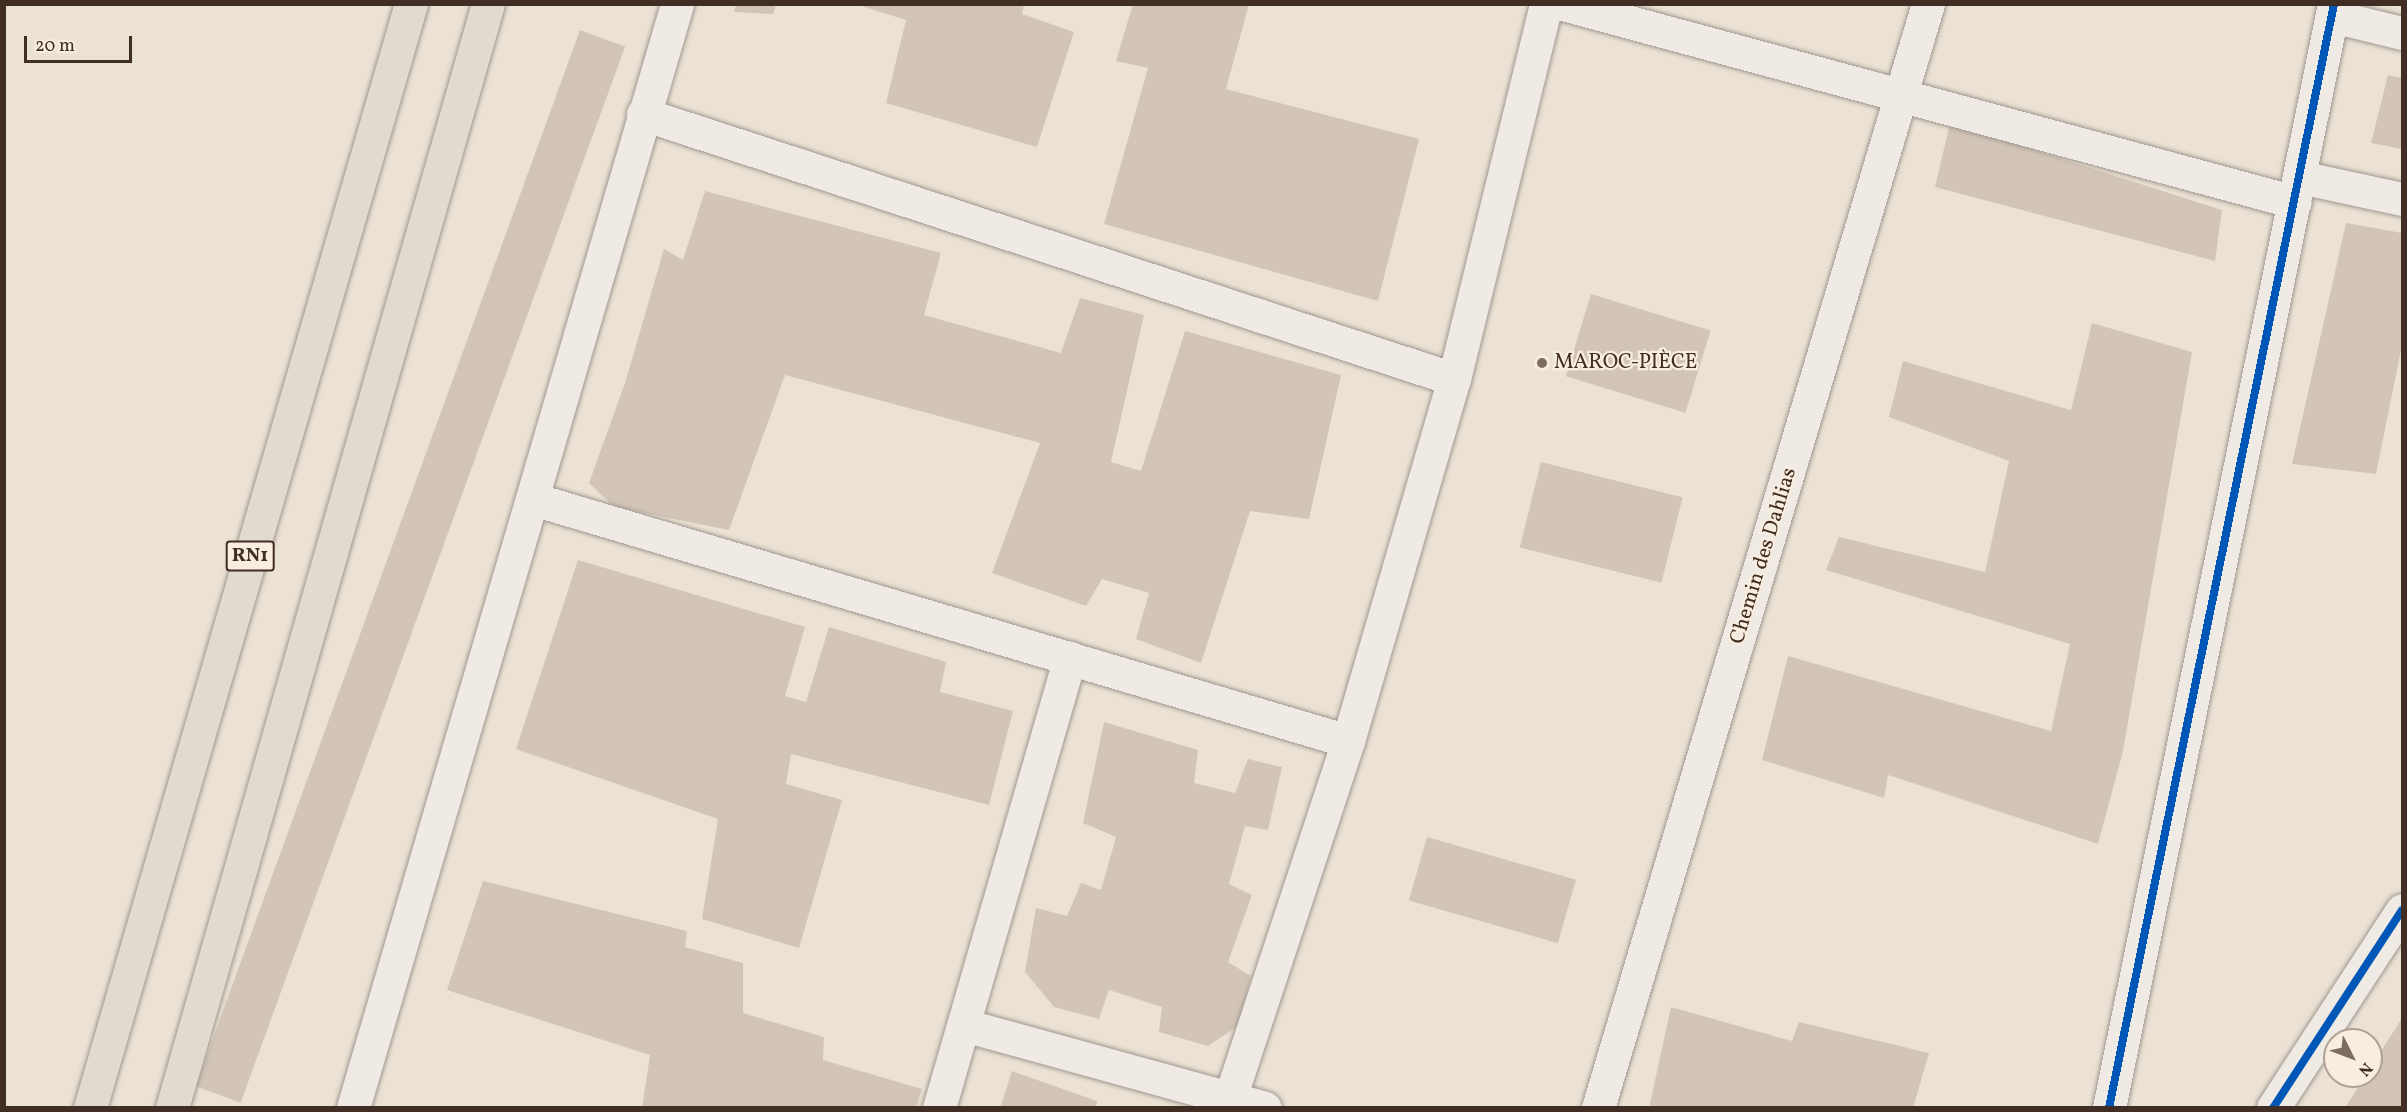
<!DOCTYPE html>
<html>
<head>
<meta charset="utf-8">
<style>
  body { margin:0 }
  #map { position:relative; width:2407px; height:1112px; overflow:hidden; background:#ebe2d5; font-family:Vollkorn,serif }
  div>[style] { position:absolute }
  .building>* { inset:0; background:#d2c5b8; transform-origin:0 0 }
  .roads { filter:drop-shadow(0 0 2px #a09890) drop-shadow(0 0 2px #a09890) }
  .minor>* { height:33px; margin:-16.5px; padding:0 16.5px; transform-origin:16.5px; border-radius:16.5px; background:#efeae3 }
  .highway>* { height:33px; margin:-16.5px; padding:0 16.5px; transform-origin:16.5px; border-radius:16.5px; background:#e2dace }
  .cycleway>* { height:8px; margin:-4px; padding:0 4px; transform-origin:4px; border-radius:4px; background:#0057b8 }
  .dots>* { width:16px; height:16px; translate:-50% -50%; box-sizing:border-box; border:3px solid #f8edde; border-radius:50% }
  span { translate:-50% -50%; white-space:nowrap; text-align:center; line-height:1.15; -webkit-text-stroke:4.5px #f8edde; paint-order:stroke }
  .shield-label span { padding:2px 4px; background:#f8edde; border:2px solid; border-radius:4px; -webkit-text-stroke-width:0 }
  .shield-label { font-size:20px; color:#402d23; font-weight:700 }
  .poi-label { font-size:21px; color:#402d23 }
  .left { translate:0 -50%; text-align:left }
  .street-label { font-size:21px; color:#402d23 }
  .frame { position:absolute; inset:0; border:6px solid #402d23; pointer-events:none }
  .north { position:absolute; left:2323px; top:1028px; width:60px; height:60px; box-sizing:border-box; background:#f8edde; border:2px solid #aea093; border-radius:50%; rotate:132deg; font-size:16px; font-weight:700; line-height:24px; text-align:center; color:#402d23 }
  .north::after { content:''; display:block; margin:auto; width:21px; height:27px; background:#7c6c61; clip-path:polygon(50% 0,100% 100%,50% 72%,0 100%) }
  .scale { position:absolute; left:24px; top:36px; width:108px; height:27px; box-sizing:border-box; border:3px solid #402d23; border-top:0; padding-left:8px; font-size:18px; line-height:21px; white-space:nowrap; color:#402d23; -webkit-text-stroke:4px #f8edde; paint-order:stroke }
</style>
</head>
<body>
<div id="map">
  <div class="building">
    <i style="clip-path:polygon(1024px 4px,1022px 14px,1074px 32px,1037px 147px,886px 103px,906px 20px,855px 4px)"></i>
    <i style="clip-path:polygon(1133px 4px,1249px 4px,1226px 89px,1419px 139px,1378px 301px,1104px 224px,1148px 68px,1116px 61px)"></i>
    <i style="clip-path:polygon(736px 5px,776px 5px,773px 14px,734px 12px)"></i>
    <i style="left:580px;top:30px;width:48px;height:1124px;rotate:20deg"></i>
    <i style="clip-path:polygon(2388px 75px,2402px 78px,2402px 149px,2371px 143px)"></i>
    <i style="clip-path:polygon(1950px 123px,2222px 210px,2215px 261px,1935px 187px)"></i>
    <i style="clip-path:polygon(705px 191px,941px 253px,924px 315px,1061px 353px,1080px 298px,1144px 315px,1111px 462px,1141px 471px,1185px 331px,1341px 375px,1309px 519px,1250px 511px,1201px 663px,1136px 639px,1149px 593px,1102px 579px,1086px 606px,992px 573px,1040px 443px,785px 375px,729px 530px,614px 507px,589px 483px,625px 383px,664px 249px,683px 260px)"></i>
    <i style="clip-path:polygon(2346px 223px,2402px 233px,2402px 345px,2376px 474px,2292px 464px)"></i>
    <i style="left:1591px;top:294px;width:125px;height:86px;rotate:17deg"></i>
    <i style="clip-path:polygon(2092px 323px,2192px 352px,2123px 751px,2098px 844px,1888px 775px,1884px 798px,1762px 760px,1788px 656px,2051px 731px,2070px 644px,1826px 570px,1839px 537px,1985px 572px,2009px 461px,1889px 417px,1903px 361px,2071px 410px)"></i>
    <i style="left:1541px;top:462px;width:146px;height:88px;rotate:14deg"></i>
    <i style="clip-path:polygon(578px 560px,805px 627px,785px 696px,806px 702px,829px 627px,946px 662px,940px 692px,1013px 711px,989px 805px,791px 754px,786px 784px,842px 800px,799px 948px,702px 919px,718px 819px,516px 749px)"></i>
    <i style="clip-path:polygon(1104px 722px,1198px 750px,1194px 783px,1235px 793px,1248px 759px,1282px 767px,1268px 830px,1245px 826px,1229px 884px,1252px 895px,1228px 962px,1251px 976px,1238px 1026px,1208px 1046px,1159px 1032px,1162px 1007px,1109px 990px,1099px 1019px,1054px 1007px,1025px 972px,1036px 908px,1067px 916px,1081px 883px,1101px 890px,1116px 837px,1083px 823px)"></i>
    <i style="left:1427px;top:837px;width:155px;height:66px;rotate:16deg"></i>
    <i style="clip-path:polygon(483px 881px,687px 931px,685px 947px,743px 963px,743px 1013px,824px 1037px,823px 1060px,922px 1089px,916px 1108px,642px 1108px,650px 1055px,447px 990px)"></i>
    <i style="clip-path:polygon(1671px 1007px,1792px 1041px,1799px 1022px,1929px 1053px,1913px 1108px,1649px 1108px)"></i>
    <i style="clip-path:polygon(2402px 1018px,2402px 1108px,2345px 1108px,2365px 1076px,2371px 1076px,2371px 1067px)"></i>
    <i style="clip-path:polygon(1012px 1071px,1097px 1101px,1096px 1108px,1000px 1108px)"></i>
  </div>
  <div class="roads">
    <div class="minor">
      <i style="left:1563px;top:4px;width:758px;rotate:15.14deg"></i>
      <i style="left:2332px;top:16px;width:72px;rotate:13.7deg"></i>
      <i style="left:643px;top:114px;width:853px;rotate:18.1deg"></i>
      <i style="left:2300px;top:177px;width:104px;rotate:12.2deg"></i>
      <i style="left:533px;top:499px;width:850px;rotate:16.54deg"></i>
      <i style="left:964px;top:1025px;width:312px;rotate:15.4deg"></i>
      <i style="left:1230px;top:1098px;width:376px;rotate:-71.7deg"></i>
      <i style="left:1348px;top:741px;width:377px;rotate:-73.7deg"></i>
      <i style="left:1454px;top:379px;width:386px;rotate:-76.2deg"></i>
      <i style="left:353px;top:1108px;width:1151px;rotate:-73.64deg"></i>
      <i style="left:939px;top:1108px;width:469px;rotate:-73.8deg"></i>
      <i style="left:1598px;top:1108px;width:1152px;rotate:-73.36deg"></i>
      <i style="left:2109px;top:1108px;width:1127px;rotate:-78.48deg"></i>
      <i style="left:2273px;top:1108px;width:236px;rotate:-56.9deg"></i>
    </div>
    <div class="highway">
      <i style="left:90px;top:1108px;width:1150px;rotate:-73.79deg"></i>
      <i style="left:172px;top:1108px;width:1148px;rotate:-74.03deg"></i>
    </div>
  </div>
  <div class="cycleway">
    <i style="left:2109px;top:1108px;width:1127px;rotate:-78.48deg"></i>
    <i style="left:2273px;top:1108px;width:236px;rotate:-56.9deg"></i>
  </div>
  <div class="dots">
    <i style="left:1542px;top:363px;background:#7c6c61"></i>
  </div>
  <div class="shield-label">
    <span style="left:250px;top:556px">RN1</span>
  </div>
  <div class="poi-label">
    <span class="left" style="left:1554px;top:363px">MAROC-PIÈCE</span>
  </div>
  <div class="street-label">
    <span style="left:1764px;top:556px;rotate:-73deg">Chemin des Dahlias</span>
  </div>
  <div class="frame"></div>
  <div class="north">N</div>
  <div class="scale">20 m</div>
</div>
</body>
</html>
